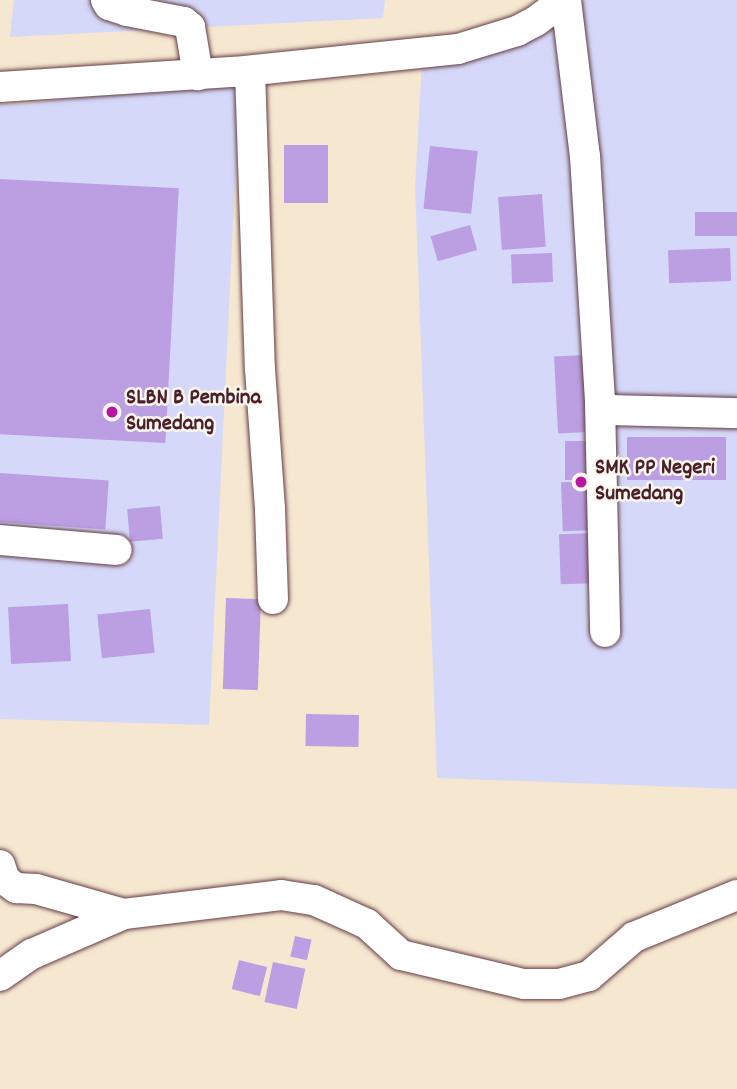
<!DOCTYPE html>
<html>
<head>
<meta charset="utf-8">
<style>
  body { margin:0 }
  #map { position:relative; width:737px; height:1089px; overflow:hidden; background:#f6e7d0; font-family:Dekko,sans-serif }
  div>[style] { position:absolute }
  .built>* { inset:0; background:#d5d8f9 }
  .building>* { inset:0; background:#bb9fe2; transform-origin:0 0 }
  .roads { filter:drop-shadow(0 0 2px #643d44) drop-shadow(0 0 2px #643d44) }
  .minor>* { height:30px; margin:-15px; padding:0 15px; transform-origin:15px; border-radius:15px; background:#fff }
  .dots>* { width:19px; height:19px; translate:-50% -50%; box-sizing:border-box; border:4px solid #fbf7ec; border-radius:50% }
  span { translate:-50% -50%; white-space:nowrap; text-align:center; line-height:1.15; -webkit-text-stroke:5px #fbf7ec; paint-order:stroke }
  .poi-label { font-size:23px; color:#4a1f2b; font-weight:700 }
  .left { translate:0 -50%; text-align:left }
</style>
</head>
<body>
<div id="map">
  <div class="built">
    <i style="clip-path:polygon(14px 0,385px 0,383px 18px,10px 37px)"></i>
    <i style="clip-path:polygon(586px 0,737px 0,737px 789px,437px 778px,415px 187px,422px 60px,536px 33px)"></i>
    <i style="clip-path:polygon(240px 78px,209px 725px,0 719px,0 104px,23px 104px)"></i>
  </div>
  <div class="building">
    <i style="left:284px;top:145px;width:44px;height:58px"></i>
    <i style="left:430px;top:146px;width:48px;height:63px;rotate:6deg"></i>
    <i style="left:0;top:179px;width:179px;height:255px;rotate:3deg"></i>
    <i style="left:542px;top:194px;width:53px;height:44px;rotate:86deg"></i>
    <i style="left:737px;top:212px;width:24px;height:42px;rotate:90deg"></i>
    <i style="left:470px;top:225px;width:26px;height:41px;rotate:74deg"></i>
    <i style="left:730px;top:248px;width:33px;height:62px;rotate:88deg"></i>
    <i style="left:552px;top:253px;width:29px;height:41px;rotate:88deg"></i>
    <i style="left:584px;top:355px;width:77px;height:30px;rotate:87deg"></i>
    <i style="left:726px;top:437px;width:43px;height:99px;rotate:90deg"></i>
    <i style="left:565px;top:441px;width:26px;height:39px"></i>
    <i style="left:0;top:473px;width:109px;height:49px;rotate:4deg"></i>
    <i style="left:596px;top:481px;width:49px;height:35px;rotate:88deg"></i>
    <i style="left:160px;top:506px;width:33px;height:33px;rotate:85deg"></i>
    <i style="left:596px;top:533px;width:50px;height:37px;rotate:88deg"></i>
    <i style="left:226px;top:598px;width:35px;height:91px;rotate:2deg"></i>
    <i style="left:68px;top:604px;width:57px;height:60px;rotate:87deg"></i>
    <i style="left:150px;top:609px;width:44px;height:53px;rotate:84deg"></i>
    <i style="left:306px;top:714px;width:53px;height:32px;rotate:1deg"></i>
    <i style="left:295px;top:936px;width:17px;height:21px;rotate:13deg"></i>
    <i style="left:239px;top:960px;width:29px;height:30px;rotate:14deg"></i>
    <i style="left:273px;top:962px;width:33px;height:41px;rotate:12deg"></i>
  </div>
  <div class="roads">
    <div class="minor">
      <i style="left:106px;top:0;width:6px;rotate:59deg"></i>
      <i style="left:109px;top:5px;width:19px;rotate:18deg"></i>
      <i style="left:127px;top:11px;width:58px;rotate:10.9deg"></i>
      <i style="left:184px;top:22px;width:8px;rotate:40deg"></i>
      <i style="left:190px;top:27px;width:49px;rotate:80.5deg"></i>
      <i style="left:566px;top:0;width:157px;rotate:83.1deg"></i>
      <i style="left:585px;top:156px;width:248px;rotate:86.5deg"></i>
      <i style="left:600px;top:404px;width:13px;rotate:27deg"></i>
      <i style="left:612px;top:410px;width:125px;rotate:1.4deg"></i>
      <i style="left:250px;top:71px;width:298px;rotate:88.1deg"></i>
      <i style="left:260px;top:369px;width:140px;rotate:85.9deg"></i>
      <i style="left:270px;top:509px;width:90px;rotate:88.1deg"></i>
      <i style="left:0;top:87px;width:235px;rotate:-3.7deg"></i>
      <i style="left:235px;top:72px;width:224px;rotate:-5.9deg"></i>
      <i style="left:458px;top:49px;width:62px;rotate:-17deg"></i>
      <i style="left:517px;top:31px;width:21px;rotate:-28deg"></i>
      <i style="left:536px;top:21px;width:35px;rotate:-37deg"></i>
      <i style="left:600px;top:404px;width:228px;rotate:88.7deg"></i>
      <i style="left:0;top:540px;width:117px;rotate:4.9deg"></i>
      <i style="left:0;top:865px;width:16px;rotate:72deg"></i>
      <i style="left:5px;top:880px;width:14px;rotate:36deg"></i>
      <i style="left:16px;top:888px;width:20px;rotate:3deg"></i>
      <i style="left:36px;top:889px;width:91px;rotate:15.9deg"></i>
      <i style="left:0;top:976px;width:39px;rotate:-35deg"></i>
      <i style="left:32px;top:954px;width:100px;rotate:-23.5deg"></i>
      <i style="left:124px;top:914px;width:158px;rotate:-6.9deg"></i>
      <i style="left:281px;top:895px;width:33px;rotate:9deg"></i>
      <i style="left:314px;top:900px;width:58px;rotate:24.4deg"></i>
      <i style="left:367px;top:924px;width:46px;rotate:42.4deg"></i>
      <i style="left:401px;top:955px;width:126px;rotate:13.3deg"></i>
      <i style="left:524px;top:984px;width:35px"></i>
      <i style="left:559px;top:984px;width:31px;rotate:-15deg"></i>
      <i style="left:589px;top:976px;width:60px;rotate:-40.9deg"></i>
      <i style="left:634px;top:937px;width:111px;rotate:-22.2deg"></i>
    </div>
  </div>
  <div class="dots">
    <i style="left:112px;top:412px;background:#b5179e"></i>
    <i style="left:581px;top:482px;background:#b5179e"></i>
  </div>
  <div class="poi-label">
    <span class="left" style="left:126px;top:412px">SLBN B Pembina<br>Sumedang</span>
    <span class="left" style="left:595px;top:482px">SMK PP Negeri<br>Sumedang</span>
  </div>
</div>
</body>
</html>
